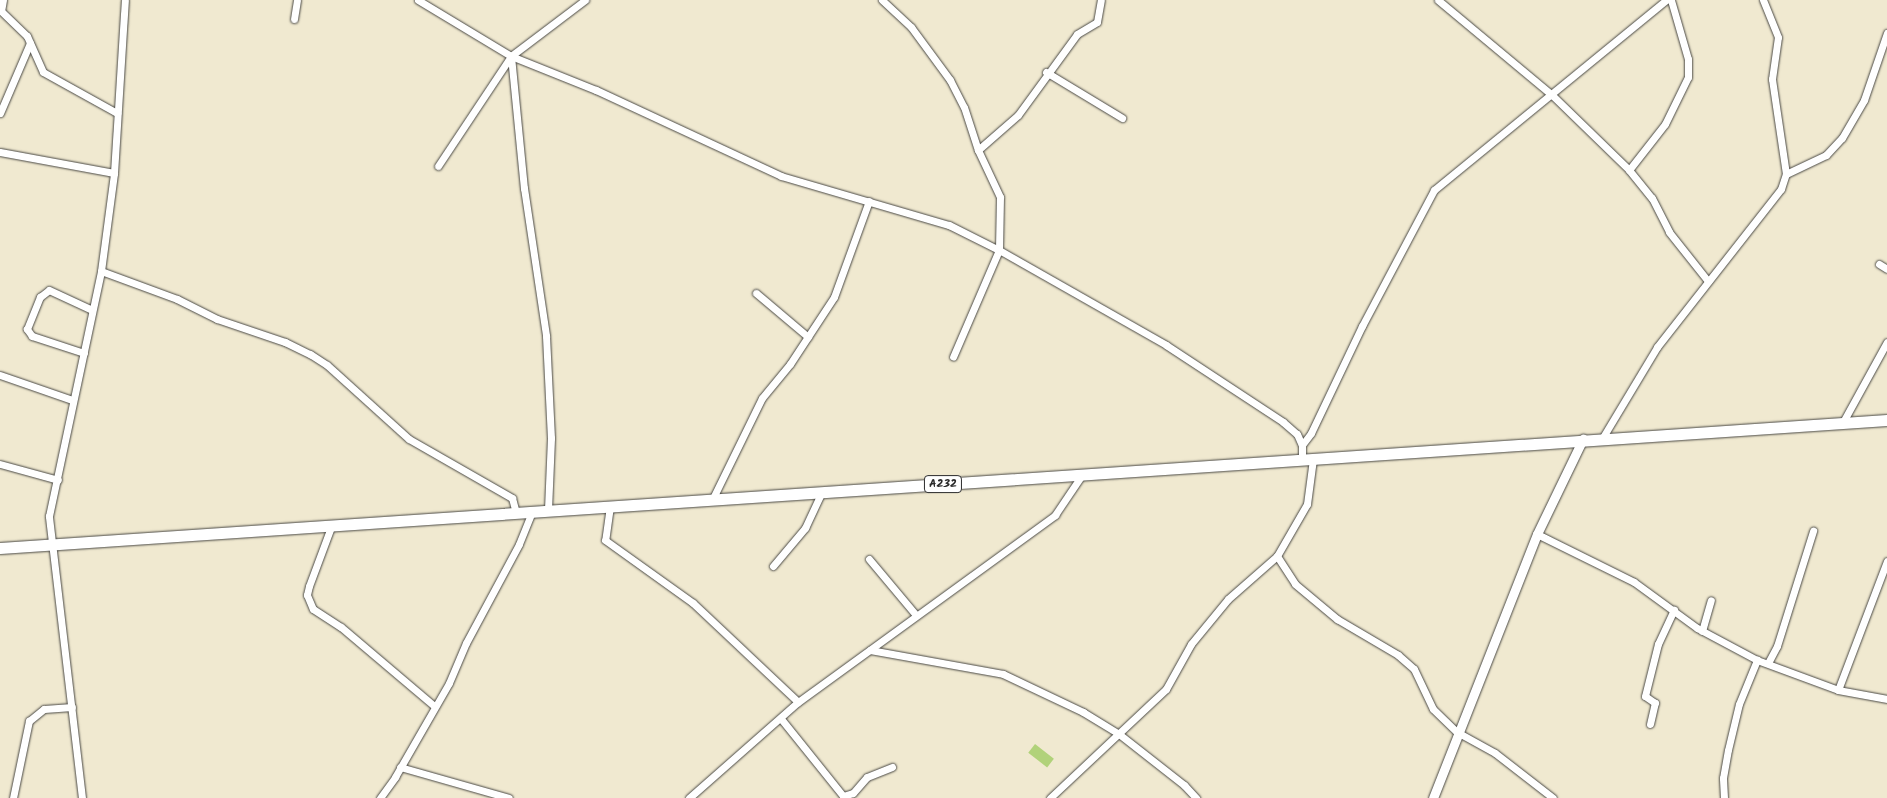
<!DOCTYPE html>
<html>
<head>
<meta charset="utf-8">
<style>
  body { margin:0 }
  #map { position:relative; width:1887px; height:798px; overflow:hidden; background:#f0e9d0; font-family:Kalam,sans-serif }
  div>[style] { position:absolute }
  .green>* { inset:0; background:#b1d27a; transform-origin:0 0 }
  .roads { filter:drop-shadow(0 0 1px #494844) drop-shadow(0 0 1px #494844) }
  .minor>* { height:7px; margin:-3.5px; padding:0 3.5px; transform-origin:3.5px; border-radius:3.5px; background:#fff }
  .tertiary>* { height:9px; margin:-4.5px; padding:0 4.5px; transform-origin:4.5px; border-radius:4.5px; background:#fff }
  .primary>* { height:11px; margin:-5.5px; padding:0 5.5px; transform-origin:5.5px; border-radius:5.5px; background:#fff }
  span { translate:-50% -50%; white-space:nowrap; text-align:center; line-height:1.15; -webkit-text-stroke:5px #fff; paint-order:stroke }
  .shield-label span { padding:1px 4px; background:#fff; border:1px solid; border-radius:4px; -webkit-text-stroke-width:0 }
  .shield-label { font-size:12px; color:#2b2b2b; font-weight:700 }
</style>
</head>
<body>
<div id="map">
  <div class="green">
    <i style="left:1035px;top:744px;width:24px;height:11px;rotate:38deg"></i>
  </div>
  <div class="roads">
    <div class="minor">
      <i style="left:3px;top:0;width:11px;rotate:100deg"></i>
      <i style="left:1px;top:11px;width:36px;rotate:44deg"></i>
      <i style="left:27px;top:36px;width:39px;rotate:66deg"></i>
      <i style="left:43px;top:72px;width:85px;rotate:29deg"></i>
      <i style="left:418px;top:0;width:109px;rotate:31.1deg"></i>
      <i style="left:511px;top:56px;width:92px;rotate:21.8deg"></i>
      <i style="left:596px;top:90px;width:204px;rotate:24.9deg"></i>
      <i style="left:781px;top:176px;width:175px;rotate:16.3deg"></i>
      <i style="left:949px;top:225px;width:56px;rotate:26.6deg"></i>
      <i style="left:999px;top:250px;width:192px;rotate:29.6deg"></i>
      <i style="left:1166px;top:345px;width:140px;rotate:33.3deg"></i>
      <i style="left:1283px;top:422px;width:18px;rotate:41deg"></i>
      <i style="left:1297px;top:434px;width:12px;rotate:66deg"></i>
      <i style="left:1302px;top:445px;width:14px;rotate:90deg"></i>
      <i style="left:882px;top:0;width:40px;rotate:43deg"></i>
      <i style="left:911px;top:27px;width:66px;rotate:53.7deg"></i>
      <i style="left:950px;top:80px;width:30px;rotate:63deg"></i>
      <i style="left:964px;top:107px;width:45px;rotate:72deg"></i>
      <i style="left:978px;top:150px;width:52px;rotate:64.9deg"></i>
      <i style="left:1000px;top:197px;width:53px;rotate:91.1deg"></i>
      <i style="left:999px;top:250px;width:116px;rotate:113.3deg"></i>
      <i style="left:1438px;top:0;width:148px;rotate:39.8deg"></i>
      <i style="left:1552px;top:95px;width:107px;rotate:44.2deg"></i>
      <i style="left:1629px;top:170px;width:36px;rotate:51deg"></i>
      <i style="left:1652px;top:198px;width:38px;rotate:63deg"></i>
      <i style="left:1669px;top:232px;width:63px;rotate:51.5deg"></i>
      <i style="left:294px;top:19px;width:19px;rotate:-81deg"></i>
      <i style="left:511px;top:56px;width:133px;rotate:84.4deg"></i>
      <i style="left:524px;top:188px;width:150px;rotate:81.5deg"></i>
      <i style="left:546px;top:336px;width:102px;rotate:87.2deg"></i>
      <i style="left:551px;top:438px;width:73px;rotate:92.4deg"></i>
      <i style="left:1046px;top:72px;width:89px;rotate:31.2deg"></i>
      <i style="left:0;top:113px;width:76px;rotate:-66.8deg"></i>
      <i style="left:978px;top:150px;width:53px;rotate:-41.2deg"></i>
      <i style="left:1018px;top:115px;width:100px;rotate:-53.9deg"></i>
      <i style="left:1077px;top:34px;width:23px;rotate:-31deg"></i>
      <i style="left:1097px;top:22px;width:22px;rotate:-80deg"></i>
      <i style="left:0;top:152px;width:116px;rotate:10.4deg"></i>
      <i style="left:438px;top:166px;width:132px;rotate:-56.4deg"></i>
      <i style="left:511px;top:56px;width:93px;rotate:-37.1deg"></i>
      <i style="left:1629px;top:170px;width:58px;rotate:-52deg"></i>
      <i style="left:1665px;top:124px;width:52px;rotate:-63.9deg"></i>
      <i style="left:1688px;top:77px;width:18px;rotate:-90deg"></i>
      <i style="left:1688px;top:59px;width:61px;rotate:-106.1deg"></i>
      <i style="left:1786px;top:174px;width:44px;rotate:-25.4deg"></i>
      <i style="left:1826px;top:155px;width:23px;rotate:-47deg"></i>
      <i style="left:1842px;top:138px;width:44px;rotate:-59.9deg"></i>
      <i style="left:1864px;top:100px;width:71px;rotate:-71.1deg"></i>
      <i style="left:1879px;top:264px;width:9px;rotate:32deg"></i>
      <i style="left:101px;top:271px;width:81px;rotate:20.2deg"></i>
      <i style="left:177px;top:299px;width:45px;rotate:26.6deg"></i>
      <i style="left:217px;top:319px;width:72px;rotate:18.7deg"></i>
      <i style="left:285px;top:342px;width:28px;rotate:26deg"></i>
      <i style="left:310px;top:354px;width:20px;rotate:33deg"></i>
      <i style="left:327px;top:365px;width:110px;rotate:42.1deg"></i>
      <i style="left:409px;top:439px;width:119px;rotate:29.8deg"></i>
      <i style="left:512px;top:498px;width:16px;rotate:75deg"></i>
      <i style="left:756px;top:293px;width:68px;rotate:40.2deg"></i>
      <i style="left:84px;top:353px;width:55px;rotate:-161.9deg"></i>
      <i style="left:32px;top:336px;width:9px;rotate:-126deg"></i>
      <i style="left:27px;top:329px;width:35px;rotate:-68deg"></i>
      <i style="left:40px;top:297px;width:11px;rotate:-38deg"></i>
      <i style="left:49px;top:290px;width:47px;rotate:24.9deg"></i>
      <i style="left:0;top:375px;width:76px;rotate:19.1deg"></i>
      <i style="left:1843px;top:422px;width:91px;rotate:-61.2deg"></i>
      <i style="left:1603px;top:437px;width:105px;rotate:-59deg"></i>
      <i style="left:1657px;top:347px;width:201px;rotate:-51.9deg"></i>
      <i style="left:1781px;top:189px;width:16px;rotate:-72deg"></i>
      <i style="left:1786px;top:174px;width:96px;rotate:-98.4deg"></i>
      <i style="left:1772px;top:79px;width:42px;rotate:-81.9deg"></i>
      <i style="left:1778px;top:37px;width:40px;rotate:-112deg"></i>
      <i style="left:1302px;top:445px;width:15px;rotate:-53deg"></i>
      <i style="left:1311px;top:433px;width:119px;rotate:-64.5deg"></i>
      <i style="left:1362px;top:326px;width:154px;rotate:-62.1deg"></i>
      <i style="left:1434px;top:190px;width:300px;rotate:-39.3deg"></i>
      <i style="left:0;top:464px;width:60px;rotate:15.4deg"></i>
      <i style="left:713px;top:498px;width:111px;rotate:-63.9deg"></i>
      <i style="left:762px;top:398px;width:44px;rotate:-50.5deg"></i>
      <i style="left:790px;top:364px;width:80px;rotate:-56.7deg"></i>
      <i style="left:834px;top:297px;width:102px;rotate:-70deg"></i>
      <i style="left:610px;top:506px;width:34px;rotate:98deg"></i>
      <i style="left:605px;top:540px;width:108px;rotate:35.6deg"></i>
      <i style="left:693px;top:603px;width:144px;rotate:43.3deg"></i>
      <i style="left:331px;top:527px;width:63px;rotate:110.4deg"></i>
      <i style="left:309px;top:586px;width:9px;rotate:103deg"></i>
      <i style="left:307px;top:595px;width:15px;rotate:67deg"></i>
      <i style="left:313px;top:609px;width:33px;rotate:33deg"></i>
      <i style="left:341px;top:627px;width:122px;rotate:40.3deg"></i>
      <i style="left:1537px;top:534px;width:108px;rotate:26.3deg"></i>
      <i style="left:1634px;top:582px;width:78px;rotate:36.1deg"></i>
      <i style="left:1697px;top:628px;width:68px;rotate:28.1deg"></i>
      <i style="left:1757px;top:660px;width:86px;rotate:20.3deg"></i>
      <i style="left:1838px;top:690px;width:50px;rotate:10.4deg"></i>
      <i style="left:1277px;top:556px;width:33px;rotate:57deg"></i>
      <i style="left:1295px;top:584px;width:55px;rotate:39.8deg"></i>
      <i style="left:1337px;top:619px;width:71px;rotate:30.5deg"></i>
      <i style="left:1398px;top:655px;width:21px;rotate:41deg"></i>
      <i style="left:1414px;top:669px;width:44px;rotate:64.6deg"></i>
      <i style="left:1433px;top:709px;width:33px;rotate:44deg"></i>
      <i style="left:1457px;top:732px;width:43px;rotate:28.9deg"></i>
      <i style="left:1495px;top:753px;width:73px;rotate:37.8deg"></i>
      <i style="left:869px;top:559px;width:73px;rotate:50deg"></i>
      <i style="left:773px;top:566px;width:50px;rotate:-49.9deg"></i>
      <i style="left:805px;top:528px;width:40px;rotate:-65deg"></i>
      <i style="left:1702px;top:631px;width:32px;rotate:-74deg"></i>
      <i style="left:870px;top:650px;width:135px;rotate:10.2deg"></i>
      <i style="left:1003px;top:674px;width:89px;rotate:25.4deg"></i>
      <i style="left:1083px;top:712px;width:42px;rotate:31.4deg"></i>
      <i style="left:1119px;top:734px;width:83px;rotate:38.1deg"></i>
      <i style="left:1184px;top:785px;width:18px;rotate:47deg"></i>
      <i style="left:1768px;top:663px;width:19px;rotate:-62deg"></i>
      <i style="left:1777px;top:646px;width:121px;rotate:-72.6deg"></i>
      <i style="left:1838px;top:690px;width:138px;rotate:-69.2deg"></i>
      <i style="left:782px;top:720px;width:97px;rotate:51.2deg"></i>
      <i style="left:843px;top:796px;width:10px;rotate:-17deg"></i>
      <i style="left:853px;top:793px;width:21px;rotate:-49deg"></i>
      <i style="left:867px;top:777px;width:27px;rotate:-22deg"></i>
      <i style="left:1650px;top:724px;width:22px;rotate:-77deg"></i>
      <i style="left:1655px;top:703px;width:12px;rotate:-145deg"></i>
      <i style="left:1645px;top:696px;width:54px;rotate:-76deg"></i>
      <i style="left:1658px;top:644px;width:38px;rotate:-65deg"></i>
      <i style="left:400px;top:767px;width:113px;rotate:15.9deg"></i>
      <i style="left:13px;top:798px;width:79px;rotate:-78.3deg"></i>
      <i style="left:29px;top:721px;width:19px;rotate:-39deg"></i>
      <i style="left:44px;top:709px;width:28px;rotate:-4deg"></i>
      <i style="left:82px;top:798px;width:284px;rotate:-96.7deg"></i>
      <i style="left:49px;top:516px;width:250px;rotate:-78deg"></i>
      <i style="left:101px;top:271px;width:99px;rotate:-82.4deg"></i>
      <i style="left:114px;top:173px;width:173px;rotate:-86.4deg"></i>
      <i style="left:380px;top:798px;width:26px;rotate:-54deg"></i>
      <i style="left:395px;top:777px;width:108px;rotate:-60.1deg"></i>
      <i style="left:449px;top:683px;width:43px;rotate:-67deg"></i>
      <i style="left:466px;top:643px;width:112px;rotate:-61.8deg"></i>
      <i style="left:519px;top:544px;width:35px;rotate:-68deg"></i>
      <i style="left:689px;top:798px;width:145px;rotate:-41.4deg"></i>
      <i style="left:798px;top:702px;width:318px;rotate:-36deg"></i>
      <i style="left:1055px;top:515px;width:48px;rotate:-56deg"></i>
      <i style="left:1050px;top:798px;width:159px;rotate:-43.2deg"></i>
      <i style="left:1166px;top:689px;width:51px;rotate:-60.9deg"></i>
      <i style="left:1191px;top:644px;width:58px;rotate:-50.6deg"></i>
      <i style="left:1228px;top:599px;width:65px;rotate:-41.3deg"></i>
      <i style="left:1277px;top:556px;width:60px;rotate:-60deg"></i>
      <i style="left:1307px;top:504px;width:45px;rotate:-82.4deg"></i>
      <i style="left:1724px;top:798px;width:20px;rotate:-93deg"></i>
      <i style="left:1723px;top:778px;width:28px;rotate:-80deg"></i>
      <i style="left:1728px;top:750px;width:47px;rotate:-76.6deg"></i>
      <i style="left:1739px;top:704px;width:48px;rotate:-67.8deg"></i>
    </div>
    <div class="tertiary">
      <i style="left:1433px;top:798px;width:284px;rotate:-68.5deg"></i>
      <i style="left:1537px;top:534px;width:106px;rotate:-64.2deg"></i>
    </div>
    <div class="primary">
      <i style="left:0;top:548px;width:1891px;rotate:-3.88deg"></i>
    </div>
  </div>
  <div class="shield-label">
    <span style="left:943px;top:484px">A232</span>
  </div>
</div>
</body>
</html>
